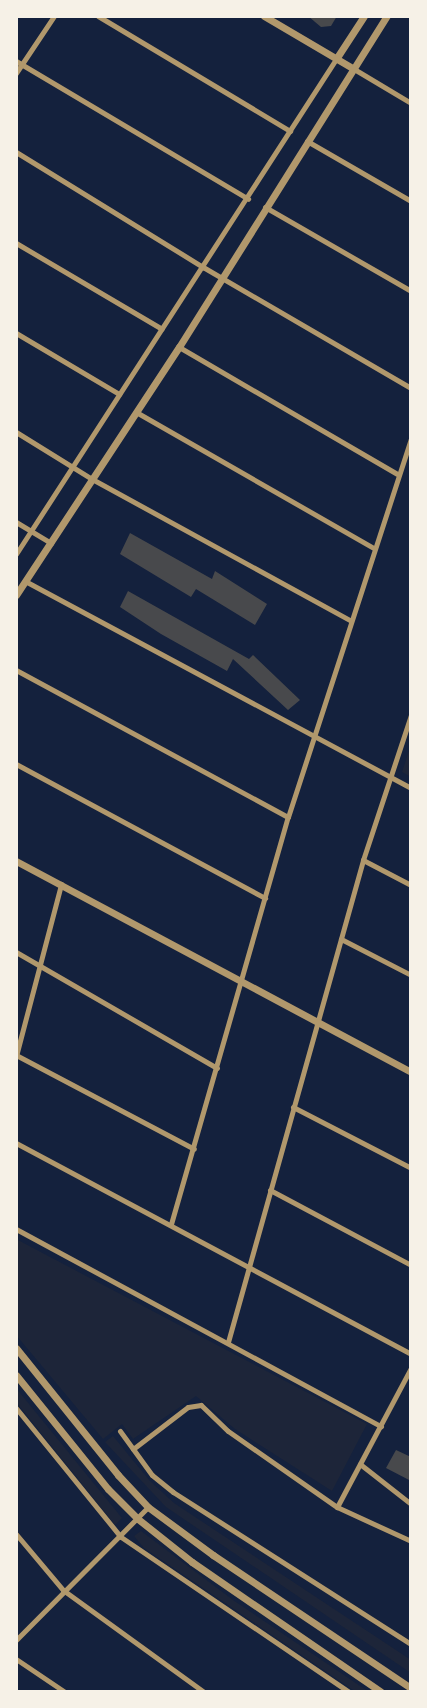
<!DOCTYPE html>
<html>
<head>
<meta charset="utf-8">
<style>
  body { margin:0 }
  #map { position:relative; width:427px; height:1708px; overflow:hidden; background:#14213d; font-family:"Nunito Sans",sans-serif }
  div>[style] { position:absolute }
  .green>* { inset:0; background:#1d2539 }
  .building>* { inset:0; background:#48494c }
  .minor>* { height:5px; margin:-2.5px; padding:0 2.5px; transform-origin:2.5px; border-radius:2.5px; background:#b1986c }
  .tertiary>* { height:7px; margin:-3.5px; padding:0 3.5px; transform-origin:3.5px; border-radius:3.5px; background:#b1986c }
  span { translate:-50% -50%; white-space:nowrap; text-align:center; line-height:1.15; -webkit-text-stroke:4.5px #f6f1e7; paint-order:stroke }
  .frame { position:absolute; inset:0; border:18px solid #f6f1e7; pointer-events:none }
</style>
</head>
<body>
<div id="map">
  <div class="green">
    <i style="clip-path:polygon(411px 745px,411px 777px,402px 772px)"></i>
    <i style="clip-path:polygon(16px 1239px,367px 1424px,332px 1491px,235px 1429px,196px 1396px,133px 1439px,122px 1424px,103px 1439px,16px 1335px)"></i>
    <i style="clip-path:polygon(16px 1388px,122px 1518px,115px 1525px,16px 1402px)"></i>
    <i style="clip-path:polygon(113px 1436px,150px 1481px,174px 1503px,411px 1660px,411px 1673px,166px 1507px,105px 1442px)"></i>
    <i style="clip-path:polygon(141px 1531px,233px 1600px,369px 1692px,356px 1692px,144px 1548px,134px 1536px)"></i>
  </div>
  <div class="building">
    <i style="clip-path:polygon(308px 16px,337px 16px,331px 26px,321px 27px)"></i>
    <i style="clip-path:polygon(130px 533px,212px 579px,215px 571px,267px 604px,255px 625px,196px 589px,191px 597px,120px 554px)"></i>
    <i style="clip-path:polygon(128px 591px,249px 659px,253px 655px,300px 700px,288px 710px,233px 659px,227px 671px,161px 634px,120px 607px)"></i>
    <i style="clip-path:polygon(396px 1450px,411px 1457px,411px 1481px,386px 1468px)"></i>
  </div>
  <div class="minor">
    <i style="left:98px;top:16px;width:224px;rotate:30.9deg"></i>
    <i style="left:16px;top:61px;width:270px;rotate:30.7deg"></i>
    <i style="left:354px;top:69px;width:66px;rotate:30.8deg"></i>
    <i style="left:16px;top:73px;width:69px;rotate:-56.3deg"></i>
    <i style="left:307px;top:141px;width:120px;rotate:30deg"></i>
    <i style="left:16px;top:152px;width:220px;rotate:31.6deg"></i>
    <i style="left:203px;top:267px;width:241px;rotate:30.2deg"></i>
    <i style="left:265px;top:207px;width:168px;rotate:29.9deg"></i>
    <i style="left:16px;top:243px;width:169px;rotate:30.5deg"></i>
    <i style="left:16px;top:333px;width:120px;rotate:30.6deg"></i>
    <i style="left:179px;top:347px;width:252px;rotate:30.2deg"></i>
    <i style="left:136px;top:412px;width:273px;rotate:29.8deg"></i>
    <i style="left:16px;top:432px;width:89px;rotate:31.7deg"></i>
    <i style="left:92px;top:479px;width:295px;rotate:28.7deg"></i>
    <i style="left:16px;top:522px;width:41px;rotate:31deg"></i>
    <i style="left:16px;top:554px;width:589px;rotate:-57.12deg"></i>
    <i style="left:25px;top:581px;width:438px;rotate:28.2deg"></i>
    <i style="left:16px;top:670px;width:309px;rotate:28.4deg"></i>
    <i style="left:16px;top:764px;width:283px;rotate:28.3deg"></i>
    <i style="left:363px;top:860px;width:54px;rotate:27.5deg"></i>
    <i style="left:341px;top:939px;width:79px;rotate:27.2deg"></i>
    <i style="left:16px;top:952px;width:232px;rotate:30deg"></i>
    <i style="left:16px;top:1055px;width:201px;rotate:27.8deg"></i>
    <i style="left:16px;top:1056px;width:178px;rotate:-75.3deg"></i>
    <i style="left:293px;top:1107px;width:133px;rotate:27.3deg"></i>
    <i style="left:16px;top:1143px;width:448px;rotate:28.1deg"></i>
    <i style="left:270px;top:1190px;width:160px;rotate:28deg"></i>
    <i style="left:171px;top:1224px;width:423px;rotate:-74deg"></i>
    <i style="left:288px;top:817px;width:398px;rotate:-72deg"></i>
    <i style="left:16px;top:1229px;width:415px;rotate:28.4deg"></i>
    <i style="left:228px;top:1342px;width:501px;rotate:-74.35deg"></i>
    <i style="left:363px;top:860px;width:153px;rotate:-71.7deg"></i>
    <i style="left:16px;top:1408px;width:166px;rotate:50.9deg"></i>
    <i style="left:121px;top:1537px;width:276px;rotate:34.2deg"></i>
    <i style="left:120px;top:1431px;width:54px;rotate:54deg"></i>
    <i style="left:152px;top:1475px;width:27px;rotate:39deg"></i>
    <i style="left:173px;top:1492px;width:282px;rotate:32.6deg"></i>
    <i style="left:133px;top:1449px;width:69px;rotate:-37.4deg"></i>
    <i style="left:188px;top:1407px;width:13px;rotate:-9deg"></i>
    <i style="left:201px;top:1405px;width:37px;rotate:44deg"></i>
    <i style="left:228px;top:1431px;width:133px;rotate:34.9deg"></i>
    <i style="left:337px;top:1507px;width:81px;rotate:24.7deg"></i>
    <i style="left:360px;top:1464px;width:65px;rotate:38.1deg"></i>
    <i style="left:337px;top:1507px;width:157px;rotate:-62deg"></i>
    <i style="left:16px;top:1534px;width:73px;rotate:50deg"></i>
    <i style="left:63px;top:1590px;width:174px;rotate:35.9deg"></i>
    <i style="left:16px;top:1640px;width:187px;rotate:-45.2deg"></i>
    <i style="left:16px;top:1659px;width:59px;rotate:34deg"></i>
  </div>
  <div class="tertiary">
    <i style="left:264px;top:16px;width:104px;rotate:30.5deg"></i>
    <i style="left:336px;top:59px;width:51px;rotate:-56.9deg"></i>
    <i style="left:16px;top:595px;width:297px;rotate:-56.7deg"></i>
    <i style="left:179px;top:347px;width:391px;rotate:-57.9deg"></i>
    <i style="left:16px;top:861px;width:448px;rotate:28.1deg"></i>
    <i style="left:16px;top:1348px;width:163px;rotate:51.2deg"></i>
    <i style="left:118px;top:1475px;width:44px;rotate:46.8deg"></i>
    <i style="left:148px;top:1507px;width:81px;rotate:36.4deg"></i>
    <i style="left:213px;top:1555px;width:239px;rotate:33.9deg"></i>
    <i style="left:16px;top:1375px;width:146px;rotate:51.1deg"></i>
    <i style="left:108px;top:1489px;width:42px;rotate:45deg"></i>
    <i style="left:138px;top:1519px;width:69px;rotate:38.5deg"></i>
    <i style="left:192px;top:1562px;width:229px;rotate:34.5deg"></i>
  </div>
  <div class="frame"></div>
</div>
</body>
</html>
